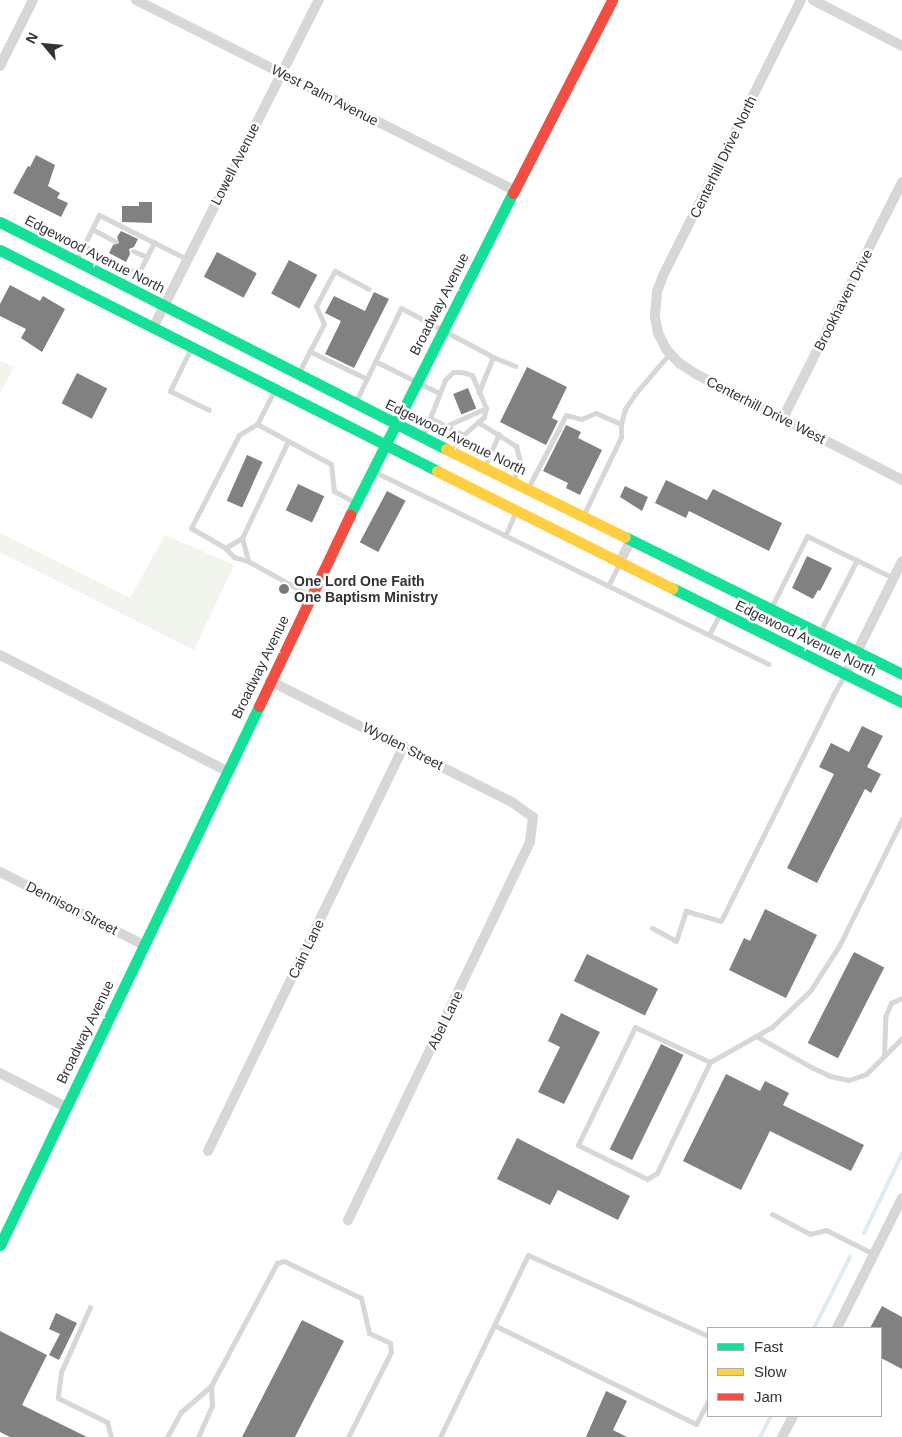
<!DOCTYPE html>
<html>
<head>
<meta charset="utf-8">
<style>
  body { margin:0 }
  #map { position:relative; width:902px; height:1437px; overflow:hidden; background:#fff; font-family:Helvetica,sans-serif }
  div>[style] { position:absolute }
  .green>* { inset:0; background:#f1f5ed }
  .stream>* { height:4px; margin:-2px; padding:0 2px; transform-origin:2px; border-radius:2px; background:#ddebf3 }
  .building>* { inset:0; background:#818181; transform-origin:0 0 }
  .lane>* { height:5px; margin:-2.5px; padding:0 2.5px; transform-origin:2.5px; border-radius:2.5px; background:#d7d7d7 }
  .street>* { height:10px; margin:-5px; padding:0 5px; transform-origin:5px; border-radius:5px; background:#d7d7d7 }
  .fast>* { height:11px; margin:-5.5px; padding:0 5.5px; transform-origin:5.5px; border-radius:5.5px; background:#16e098 }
  .slow>* { height:11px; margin:-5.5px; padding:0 5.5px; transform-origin:5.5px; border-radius:5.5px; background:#ffcf43 }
  .jam>* { height:11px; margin:-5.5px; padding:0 5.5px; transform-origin:5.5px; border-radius:5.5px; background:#f24e42 }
  .dots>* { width:14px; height:14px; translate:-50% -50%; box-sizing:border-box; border:2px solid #fff; border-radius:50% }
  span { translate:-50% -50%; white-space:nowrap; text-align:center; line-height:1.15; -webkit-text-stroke:5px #fff; paint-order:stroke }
  .street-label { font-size:14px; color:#333 }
  .poi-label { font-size:14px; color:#333; font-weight:700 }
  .left { translate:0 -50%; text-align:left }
  .legend { position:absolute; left:707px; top:1327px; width:175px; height:90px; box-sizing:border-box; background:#fff; border:1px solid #adadad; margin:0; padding:6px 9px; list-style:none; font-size:15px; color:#333 }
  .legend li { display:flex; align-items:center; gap:10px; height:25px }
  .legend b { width:25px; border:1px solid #adadad }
  .north { position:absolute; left:20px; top:20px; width:50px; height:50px; -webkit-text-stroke:4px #fff; paint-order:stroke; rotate:298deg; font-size:14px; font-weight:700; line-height:20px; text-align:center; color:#333 }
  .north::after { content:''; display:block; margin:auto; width:18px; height:22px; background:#333; clip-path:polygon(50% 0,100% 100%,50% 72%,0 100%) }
</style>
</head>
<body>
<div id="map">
  <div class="green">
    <i style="clip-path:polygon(1px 361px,14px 367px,0 393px,0 362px)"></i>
    <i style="clip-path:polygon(0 533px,130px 598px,165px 535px,234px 565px,194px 650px,0 552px)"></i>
  </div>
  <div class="stream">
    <i style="left:864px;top:1233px;width:88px;rotate:-64.3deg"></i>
    <i style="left:814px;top:1328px;width:80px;rotate:-63.1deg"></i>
    <i style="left:760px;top:1437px;width:24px;rotate:-62deg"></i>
  </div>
  <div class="building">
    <i style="clip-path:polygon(36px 155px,55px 165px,48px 186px,60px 193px,57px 198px,68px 203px,61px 217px,13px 193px,28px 166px,30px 167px)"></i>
    <i style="clip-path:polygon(139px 202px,152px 202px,152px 223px,122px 222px,122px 206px,139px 206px)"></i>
    <i style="clip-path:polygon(121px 231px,138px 239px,134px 247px,129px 249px,130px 254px,126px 262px,109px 253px,113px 245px,119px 243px,117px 237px)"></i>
    <i style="left:217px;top:252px;width:45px;height:28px;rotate:28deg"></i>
    <i style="left:289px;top:260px;width:32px;height:38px;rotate:28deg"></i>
    <i style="clip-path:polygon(10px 285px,40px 301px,43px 296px,65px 309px,42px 352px,21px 338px,26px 329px,0 316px,0 304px)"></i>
    <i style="clip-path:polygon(374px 292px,389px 299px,354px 368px,325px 354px,341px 321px,325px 313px,334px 296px,365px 311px)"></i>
    <i style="clip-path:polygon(527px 367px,567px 387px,552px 418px,558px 421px,546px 445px,500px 422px)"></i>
    <i style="left:77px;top:373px;width:34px;height:34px;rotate:27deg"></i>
    <i style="left:468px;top:388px;width:22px;height:16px;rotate:68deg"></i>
    <i style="clip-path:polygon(566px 425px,581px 432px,578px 438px,602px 450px,580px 495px,566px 488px,568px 483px,543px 471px)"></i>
    <i style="left:247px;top:455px;width:17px;height:50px;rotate:24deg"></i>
    <i style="clip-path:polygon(666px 480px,707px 500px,713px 489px,782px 523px,769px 551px,689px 511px,686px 518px,655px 503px)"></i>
    <i style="left:298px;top:484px;width:29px;height:29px;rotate:25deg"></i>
    <i style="clip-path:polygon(625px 486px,648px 497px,642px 511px,620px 497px)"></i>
    <i style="left:387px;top:491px;width:21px;height:58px;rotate:28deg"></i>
    <i style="clip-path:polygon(807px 556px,832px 568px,820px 591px,818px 590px,813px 599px,792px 588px)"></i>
    <i style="clip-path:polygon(862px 726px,883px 736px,867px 767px,881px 774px,871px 793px,865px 789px,817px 883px,787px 868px,834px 774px,819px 767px,831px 743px,849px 752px)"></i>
    <i style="clip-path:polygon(765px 909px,817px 935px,786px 998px,729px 970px,744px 938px,750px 941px)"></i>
    <i style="left:854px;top:952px;width:34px;height:102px;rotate:27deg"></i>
    <i style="left:587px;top:954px;width:79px;height:30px;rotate:26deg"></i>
    <i style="clip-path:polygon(561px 1013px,600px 1032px,564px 1104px,538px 1092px,560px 1047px,548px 1041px)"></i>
    <i style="left:661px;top:1044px;width:25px;height:117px;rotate:26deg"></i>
    <i style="clip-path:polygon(726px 1074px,760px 1091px,765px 1081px,789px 1093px,783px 1105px,864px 1145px,851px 1171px,770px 1131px,741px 1190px,683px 1161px)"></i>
    <i style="clip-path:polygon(517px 1138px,630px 1196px,618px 1220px,558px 1190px,550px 1205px,497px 1179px)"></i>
    <i style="clip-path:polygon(882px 1306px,902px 1317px,902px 1369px,881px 1358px,881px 1328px,870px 1328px)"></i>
    <i style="clip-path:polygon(56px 1313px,77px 1323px,59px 1360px,49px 1355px,60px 1334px,49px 1329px)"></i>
    <i style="clip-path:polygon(302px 1320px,344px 1341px,295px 1437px,242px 1437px)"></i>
    <i style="clip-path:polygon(0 1331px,47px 1355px,22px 1405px,87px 1437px,10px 1437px,0 1432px)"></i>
    <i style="clip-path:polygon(606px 1391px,627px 1401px,613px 1430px,627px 1437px,586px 1437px)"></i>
  </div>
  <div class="lane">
    <i style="left:92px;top:229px;width:26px;rotate:28deg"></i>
    <i style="left:83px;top:245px;width:62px;rotate:27.8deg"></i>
    <i style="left:138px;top:274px;width:36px;rotate:-63deg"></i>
    <i style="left:133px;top:251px;width:15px;rotate:23deg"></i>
    <i style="left:77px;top:259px;width:49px;rotate:-63.4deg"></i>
    <i style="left:99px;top:215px;width:98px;rotate:26.6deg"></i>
    <i style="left:190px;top:350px;width:46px;rotate:116deg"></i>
    <i style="left:170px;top:391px;width:43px;rotate:26deg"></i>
    <i style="left:309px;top:351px;width:64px;rotate:25.8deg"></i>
    <i style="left:493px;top:357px;width:24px;rotate:22deg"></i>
    <i style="left:375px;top:361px;width:72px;rotate:26.6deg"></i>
    <i style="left:299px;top:372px;width:54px;rotate:-62.5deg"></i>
    <i style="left:324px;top:324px;width:20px;rotate:-114deg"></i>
    <i style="left:316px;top:306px;width:40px;rotate:-62deg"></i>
    <i style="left:335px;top:271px;width:38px;rotate:28deg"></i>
    <i style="left:274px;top:391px;width:37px;rotate:117deg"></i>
    <i style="left:257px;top:424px;width:84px;rotate:28.4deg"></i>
    <i style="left:331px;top:464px;width:27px;rotate:84deg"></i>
    <i style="left:334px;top:491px;width:23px;rotate:29deg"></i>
    <i style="left:356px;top:401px;width:103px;rotate:-64.2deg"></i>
    <i style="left:401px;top:308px;width:104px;rotate:28deg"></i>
    <i style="left:493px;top:357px;width:38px;rotate:112deg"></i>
    <i style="left:430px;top:418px;width:41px;rotate:-68.5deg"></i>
    <i style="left:445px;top:380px;width:11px;rotate:-45deg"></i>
    <i style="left:453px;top:372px;width:9px"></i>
    <i style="left:462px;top:372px;width:10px;rotate:17deg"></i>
    <i style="left:472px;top:375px;width:36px;rotate:67deg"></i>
    <i style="left:486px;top:408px;width:9px;rotate:103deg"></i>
    <i style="left:484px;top:417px;width:8px;rotate:140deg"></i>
    <i style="left:257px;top:424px;width:21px;rotate:149deg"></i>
    <i style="left:239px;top:435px;width:105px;rotate:117.3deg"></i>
    <i style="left:191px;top:528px;width:39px;rotate:30deg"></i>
    <i style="left:225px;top:548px;width:13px;rotate:45deg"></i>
    <i style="left:234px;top:557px;width:15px;rotate:16deg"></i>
    <i style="left:248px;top:561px;width:72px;rotate:29.1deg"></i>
    <i style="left:621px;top:424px;width:16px;rotate:-75deg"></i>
    <i style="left:625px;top:409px;width:18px;rotate:-56deg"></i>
    <i style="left:635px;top:394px;width:54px;rotate:-49.5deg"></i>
    <i style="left:446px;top:426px;width:44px;rotate:-24.2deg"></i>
    <i style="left:423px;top:435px;width:18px;rotate:-68deg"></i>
    <i style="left:430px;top:418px;width:37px;rotate:27deg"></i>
    <i style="left:453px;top:451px;width:19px;rotate:-58deg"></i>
    <i style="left:463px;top:435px;width:20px;rotate:-41deg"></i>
    <i style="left:478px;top:422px;width:45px;rotate:32.3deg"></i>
    <i style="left:516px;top:446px;width:16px;rotate:75deg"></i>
    <i style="left:520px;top:461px;width:20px;rotate:108deg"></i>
    <i style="left:485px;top:465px;width:34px;rotate:-66deg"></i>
    <i style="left:373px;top:471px;width:440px;rotate:26deg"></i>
    <i style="left:528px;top:488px;width:82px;rotate:-62.5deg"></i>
    <i style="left:566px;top:415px;width:16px;rotate:15deg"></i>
    <i style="left:581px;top:419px;width:16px;rotate:-22deg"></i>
    <i style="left:596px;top:413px;width:27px;rotate:24deg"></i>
    <i style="left:621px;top:424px;width:13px;rotate:90deg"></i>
    <i style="left:621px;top:437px;width:85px;rotate:115.7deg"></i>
    <i style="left:505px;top:536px;width:24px;rotate:-66deg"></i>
    <i style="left:242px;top:538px;width:24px;rotate:75deg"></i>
    <i style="left:225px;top:548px;width:20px;rotate:-30deg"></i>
    <i style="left:242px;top:538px;width:107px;rotate:-64.6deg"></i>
    <i style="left:608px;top:586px;width:25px;rotate:-63deg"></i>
    <i style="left:772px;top:606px;width:78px;rotate:-63.4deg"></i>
    <i style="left:807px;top:536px;width:96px;rotate:26deg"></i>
    <i style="left:821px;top:630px;width:79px;rotate:-62.8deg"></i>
    <i style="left:709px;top:635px;width:25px;rotate:-63deg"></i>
    <i style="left:652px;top:928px;width:27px;rotate:28deg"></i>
    <i style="left:676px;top:941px;width:32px;rotate:-72deg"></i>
    <i style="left:686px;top:911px;width:36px;rotate:16deg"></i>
    <i style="left:721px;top:921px;width:252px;rotate:-63.6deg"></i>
    <i style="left:833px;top:695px;width:22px;rotate:-60deg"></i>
    <i style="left:756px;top:1036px;width:63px;rotate:29.4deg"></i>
    <i style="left:811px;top:1067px;width:21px;rotate:25deg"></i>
    <i style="left:830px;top:1076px;width:19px;rotate:12deg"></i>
    <i style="left:849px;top:1080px;width:18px;rotate:-19deg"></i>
    <i style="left:866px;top:1074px;width:51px;rotate:-45deg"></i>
    <i style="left:884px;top:1055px;width:38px;rotate:-88deg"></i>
    <i style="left:885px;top:1017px;width:15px;rotate:-67deg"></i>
    <i style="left:891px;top:1003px;width:12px;rotate:-24deg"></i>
    <i style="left:710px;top:1062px;width:83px;rotate:-155deg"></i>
    <i style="left:635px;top:1027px;width:131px;rotate:115.8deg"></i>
    <i style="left:578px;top:1145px;width:77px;rotate:26.2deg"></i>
    <i style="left:647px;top:1179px;width:12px;rotate:-31deg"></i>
    <i style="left:657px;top:1173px;width:123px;rotate:-64.5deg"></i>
    <i style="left:710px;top:1062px;width:71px;rotate:-29.4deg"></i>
    <i style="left:772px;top:1027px;width:52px;rotate:-43.5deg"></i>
    <i style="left:810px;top:991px;width:54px;rotate:-57.2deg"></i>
    <i style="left:839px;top:946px;width:142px;rotate:-63.6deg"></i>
    <i style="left:772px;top:1214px;width:43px;rotate:27.8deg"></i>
    <i style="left:810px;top:1234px;width:16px;rotate:-14deg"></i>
    <i style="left:826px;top:1230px;width:54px;rotate:26.6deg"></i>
    <i style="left:90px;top:1307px;width:71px;rotate:114deg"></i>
    <i style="left:61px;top:1372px;width:26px;rotate:97deg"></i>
    <i style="left:58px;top:1398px;width:55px;rotate:26.1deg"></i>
    <i style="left:107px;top:1422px;width:16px;rotate:75deg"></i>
    <i style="left:494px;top:1325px;width:225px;rotate:26.1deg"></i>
    <i style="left:696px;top:1424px;width:26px;rotate:-62deg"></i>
    <i style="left:167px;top:1437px;width:29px;rotate:-61deg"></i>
    <i style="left:181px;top:1412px;width:40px;rotate:-41deg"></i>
    <i style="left:211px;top:1386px;width:140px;rotate:-61.8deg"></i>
    <i style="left:277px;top:1263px;width:7px;rotate:-16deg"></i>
    <i style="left:284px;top:1261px;width:85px;rotate:25.7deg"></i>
    <i style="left:361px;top:1298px;width:36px;rotate:77deg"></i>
    <i style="left:369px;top:1333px;width:23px;rotate:25deg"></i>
    <i style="left:390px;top:1343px;width:9px;rotate:84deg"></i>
    <i style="left:391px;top:1352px;width:95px;rotate:116.8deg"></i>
    <i style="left:198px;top:1437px;width:34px;rotate:-66deg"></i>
    <i style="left:212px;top:1406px;width:20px;rotate:-93deg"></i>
    <i style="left:440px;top:1437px;width:202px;rotate:-64.2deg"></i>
    <i style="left:528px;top:1255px;width:197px;rotate:24.2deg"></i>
  </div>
  <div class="street">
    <i style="left:136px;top:0;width:423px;rotate:26.7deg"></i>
    <i style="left:801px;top:0;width:309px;rotate:116.6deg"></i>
    <i style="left:663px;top:276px;width:17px;rotate:111deg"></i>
    <i style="left:657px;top:292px;width:25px;rotate:95deg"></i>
    <i style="left:655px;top:317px;width:16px;rotate:79deg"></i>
    <i style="left:658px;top:333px;width:18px;rotate:63deg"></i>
    <i style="left:666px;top:349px;width:19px;rotate:47deg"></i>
    <i style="left:679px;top:363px;width:20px;rotate:33deg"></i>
    <i style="left:696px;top:374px;width:232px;rotate:27.2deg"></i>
    <i style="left:813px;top:0;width:100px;rotate:27.3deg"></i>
    <i style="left:0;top:66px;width:74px;rotate:-63.4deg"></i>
    <i style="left:153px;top:328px;width:368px;rotate:-63.2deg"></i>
    <i style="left:783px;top:418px;width:264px;rotate:-63.2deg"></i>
    <i style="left:619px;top:563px;width:26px;rotate:-62deg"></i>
    <i style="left:0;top:655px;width:255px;rotate:27.1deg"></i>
    <i style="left:846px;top:674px;width:126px;rotate:-63.6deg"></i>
    <i style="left:270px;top:681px;width:271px;rotate:26.6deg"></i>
    <i style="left:512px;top:802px;width:26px;rotate:36deg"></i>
    <i style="left:533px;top:817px;width:25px;rotate:97deg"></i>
    <i style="left:530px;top:842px;width:420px;rotate:115.7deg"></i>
    <i style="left:0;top:872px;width:161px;rotate:26.9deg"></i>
    <i style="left:0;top:1073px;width:74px;rotate:27.3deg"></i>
    <i style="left:208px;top:1151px;width:450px;rotate:-64.2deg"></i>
    <i style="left:837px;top:1328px;width:145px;rotate:-63.4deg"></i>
    <i style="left:782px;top:1437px;width:24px;rotate:-62deg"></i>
  </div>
  <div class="fast">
    <i style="left:0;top:222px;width:500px;rotate:26.97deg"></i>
    <i style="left:0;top:250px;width:490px;rotate:26.8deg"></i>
    <i style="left:350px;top:515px;width:361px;rotate:-63.2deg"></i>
    <i style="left:625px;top:537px;width:309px;rotate:26.3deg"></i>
    <i style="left:672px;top:588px;width:257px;rotate:26.4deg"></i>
    <i style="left:0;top:1245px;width:598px;rotate:-64.33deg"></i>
  </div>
  <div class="slow">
    <i style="left:446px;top:449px;width:199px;rotate:26.2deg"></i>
    <i style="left:437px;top:471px;width:263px;rotate:26.5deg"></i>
  </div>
  <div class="jam">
    <i style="left:513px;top:193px;width:217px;rotate:-62.8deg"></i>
    <i style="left:259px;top:706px;width:212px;rotate:-64.5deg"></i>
  </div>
  <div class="dots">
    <i style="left:284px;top:589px;background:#7a7a7a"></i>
  </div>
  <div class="street-label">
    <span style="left:325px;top:95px;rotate:27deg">West Palm Avenue</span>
    <span style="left:723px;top:157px;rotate:-64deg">Centerhill Drive North</span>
    <span style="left:235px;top:164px;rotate:-63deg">Lowell Avenue</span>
    <span style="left:95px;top:254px;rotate:27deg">Edgewood Avenue North</span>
    <span style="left:843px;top:300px;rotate:-63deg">Brookhaven Drive</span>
    <span style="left:439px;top:304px;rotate:-63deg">Broadway Avenue</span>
    <span style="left:766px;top:410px;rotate:27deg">Centerhill Drive West</span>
    <span style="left:456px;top:437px;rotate:26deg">Edgewood Avenue North</span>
    <span style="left:806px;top:638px;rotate:26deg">Edgewood Avenue North</span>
    <span style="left:260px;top:667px;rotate:-64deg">Broadway Avenue</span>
    <span style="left:403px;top:746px;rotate:27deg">Wyolen Street</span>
    <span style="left:72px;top:908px;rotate:27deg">Dennison Street</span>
    <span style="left:306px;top:949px;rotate:-64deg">Cain Lane</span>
    <span style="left:445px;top:1020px;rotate:-64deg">Abel Lane</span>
    <span style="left:85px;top:1032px;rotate:-64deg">Broadway Avenue</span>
  </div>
  <div class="poi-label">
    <span class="left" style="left:294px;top:589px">One Lord One Faith<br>One Baptism Ministry</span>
  </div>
  <ul class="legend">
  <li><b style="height:6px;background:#16e098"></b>Fast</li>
  <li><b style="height:6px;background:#ffcf43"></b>Slow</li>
  <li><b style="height:6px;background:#f24e42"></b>Jam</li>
  </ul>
  <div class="north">N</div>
</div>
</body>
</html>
